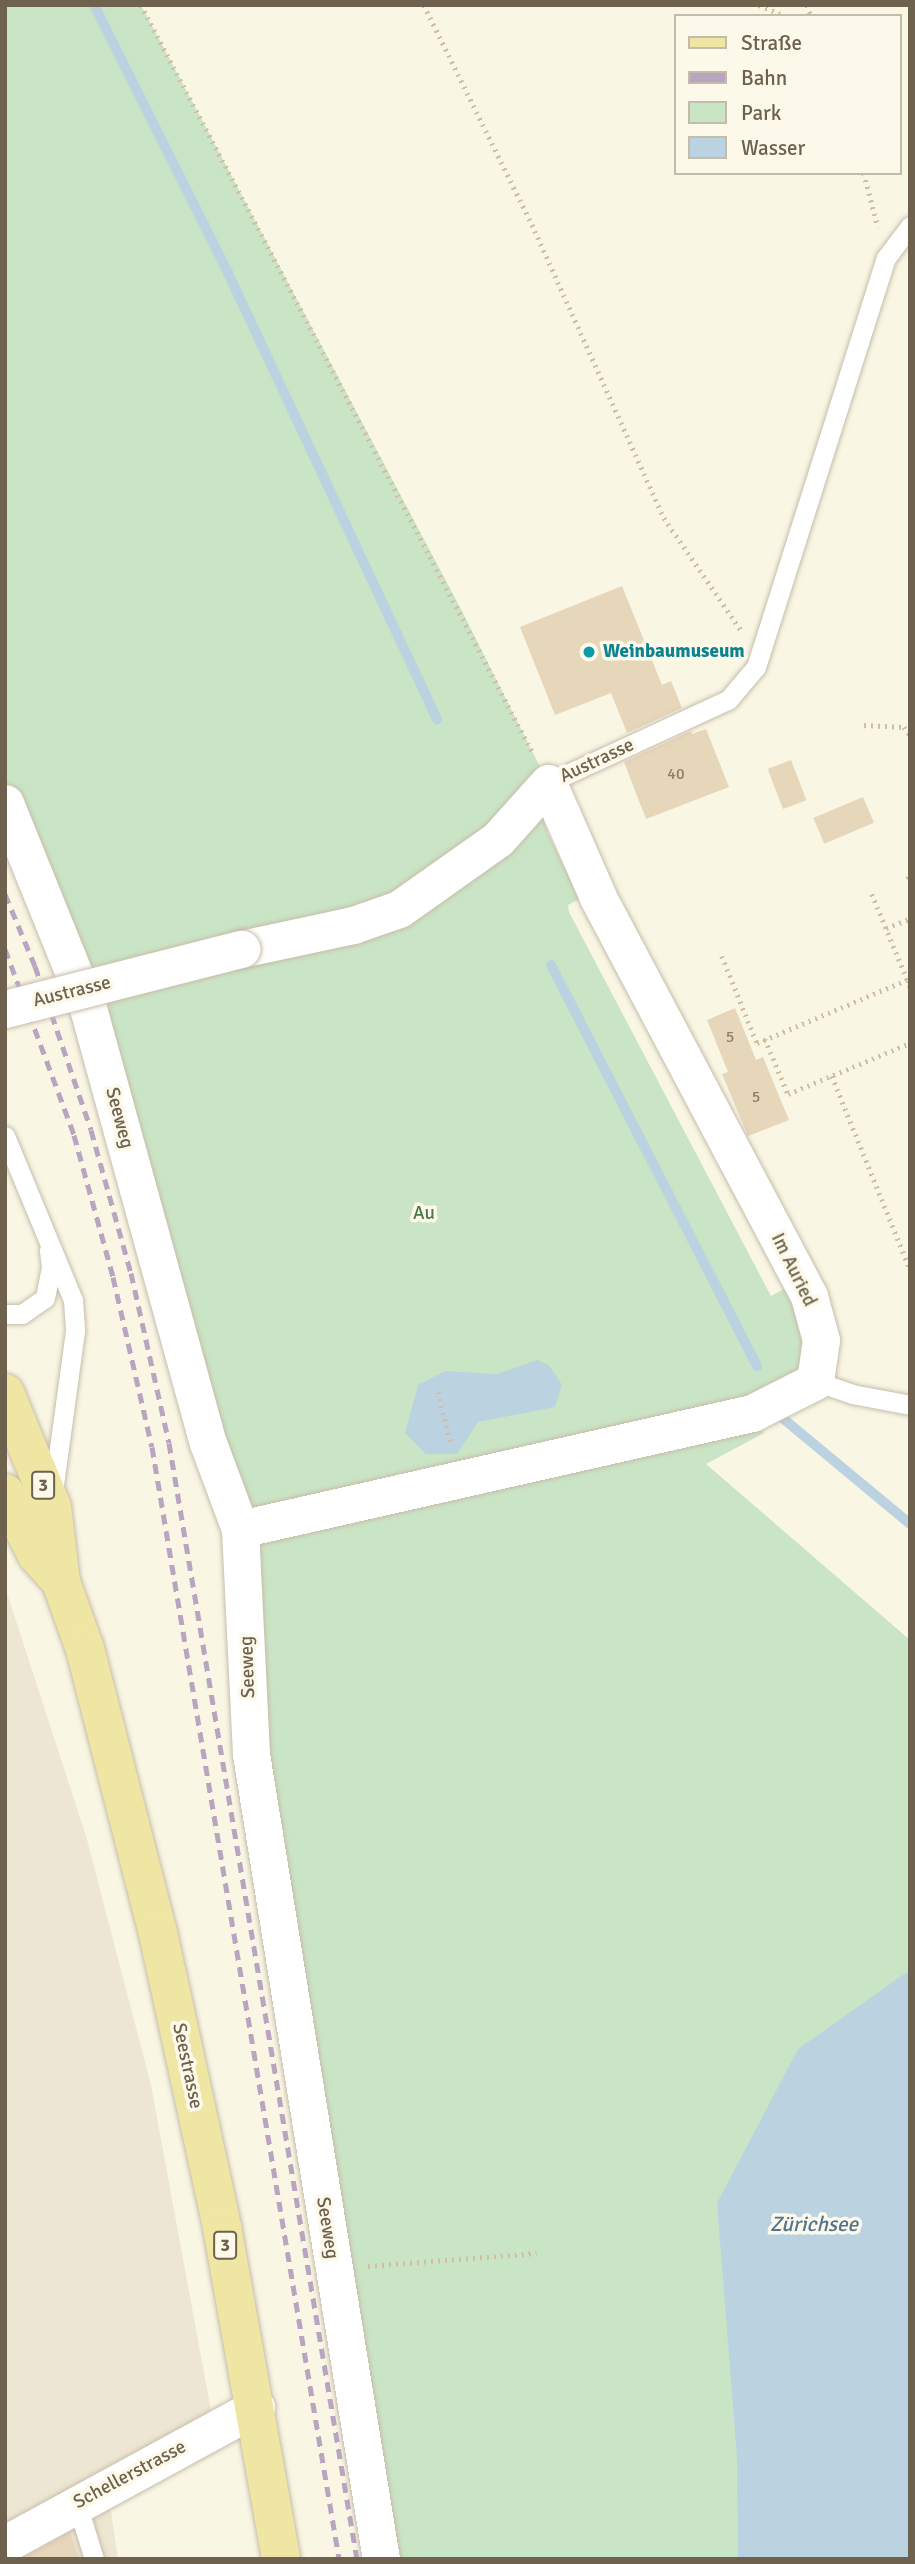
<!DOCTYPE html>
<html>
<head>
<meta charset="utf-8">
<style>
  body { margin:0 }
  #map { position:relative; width:915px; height:2564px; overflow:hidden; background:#f9f6e4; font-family:Signika,sans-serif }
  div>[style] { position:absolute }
  .residential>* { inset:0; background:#ede6d2 }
  .green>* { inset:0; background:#cae5c5 }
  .water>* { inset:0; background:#bbd2e0 }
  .stream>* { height:10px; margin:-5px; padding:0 5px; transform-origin:5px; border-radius:5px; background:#bbd2e0 }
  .building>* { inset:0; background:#e6d6ba; transform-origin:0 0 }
  .path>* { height:4.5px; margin-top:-2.25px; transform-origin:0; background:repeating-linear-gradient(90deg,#d0bfa3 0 2px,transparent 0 7px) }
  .roads { filter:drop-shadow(0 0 2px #c6bdaa) drop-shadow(0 0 2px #c6bdaa) }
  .service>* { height:19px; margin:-9.5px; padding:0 9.5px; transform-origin:9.5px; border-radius:9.5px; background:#fff }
  .minor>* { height:37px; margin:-18.5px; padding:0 18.5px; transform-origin:18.5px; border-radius:18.5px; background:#fff }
  .primary>* { height:38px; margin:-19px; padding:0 19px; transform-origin:19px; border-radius:19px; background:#f0e6a4 }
  .rail>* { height:5px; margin-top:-2.5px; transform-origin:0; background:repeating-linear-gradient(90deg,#baa5c1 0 10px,transparent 0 17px) }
  .bridges { filter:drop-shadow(0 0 2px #c6bdaa) drop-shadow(0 0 2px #c6bdaa) }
  .minor-bridge>* { height:37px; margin:-18.5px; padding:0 18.5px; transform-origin:18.5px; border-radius:18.5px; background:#fff }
  .dots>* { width:19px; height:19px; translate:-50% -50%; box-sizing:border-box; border:4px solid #fdf9ea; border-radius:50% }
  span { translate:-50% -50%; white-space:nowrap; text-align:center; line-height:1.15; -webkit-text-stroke:7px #fdf9ea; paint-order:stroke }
  .number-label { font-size:16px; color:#8c7e68 }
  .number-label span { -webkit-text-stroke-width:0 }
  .shield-label span { padding:2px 5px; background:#fdf9ea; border:2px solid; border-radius:5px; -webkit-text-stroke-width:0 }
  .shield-label { font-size:18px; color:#6e614d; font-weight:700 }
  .culture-label { font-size:19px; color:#0d838f; font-weight:700 }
  .left { translate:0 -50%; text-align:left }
  .street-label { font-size:19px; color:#6e614d }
  .park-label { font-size:19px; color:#4d7949 }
  .water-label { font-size:21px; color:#51758c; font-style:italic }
  .frame { position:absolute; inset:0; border:7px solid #6e614d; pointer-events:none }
  .legend { position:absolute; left:674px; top:14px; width:228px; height:161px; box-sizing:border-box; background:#fdf9ea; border:2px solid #c4bcab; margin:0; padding:9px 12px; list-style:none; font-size:21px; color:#6e614d }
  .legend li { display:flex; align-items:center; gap:14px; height:35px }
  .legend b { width:35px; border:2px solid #c4bcab }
</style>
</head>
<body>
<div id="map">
  <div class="residential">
    <i style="clip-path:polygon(5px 1587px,86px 1836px,151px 2085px,216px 2438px,109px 2498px,118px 2559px,5px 2559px)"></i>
  </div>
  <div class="green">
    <i style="clip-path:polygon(5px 5px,141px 5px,462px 611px,548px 783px,536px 797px,548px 834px,580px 899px,568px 905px,569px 912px,771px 1296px,801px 1280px,815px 1381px,752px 1413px,764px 1433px,706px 1464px,910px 1640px,910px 2017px,796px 2559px,381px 2559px,333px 2262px,240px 1529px,5px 803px)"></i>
  </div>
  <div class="water">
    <i style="clip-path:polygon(537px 1360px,549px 1365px,562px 1385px,555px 1407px,478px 1422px,457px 1454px,426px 1454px,405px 1433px,418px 1385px,445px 1371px,497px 1374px)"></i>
    <i style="clip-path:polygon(910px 1970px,910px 2559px,738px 2559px,737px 2457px,717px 2203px,798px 2049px)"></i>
  </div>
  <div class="stream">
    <i style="left:94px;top:5px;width:300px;rotate:63.4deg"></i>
    <i style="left:228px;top:273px;width:493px;rotate:64.9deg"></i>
    <i style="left:551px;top:965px;width:451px;rotate:62.8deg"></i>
    <i style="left:780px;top:1416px;width:169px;rotate:39.7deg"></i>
  </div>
  <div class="building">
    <i style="clip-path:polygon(622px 586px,662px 685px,671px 681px,682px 708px,627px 733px,611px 693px,555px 715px,520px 627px)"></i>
    <i style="clip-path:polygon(706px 729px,729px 787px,646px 819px,624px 762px,691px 731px,692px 734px)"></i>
    <i style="left:791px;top:760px;width:43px;height:25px;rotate:69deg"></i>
    <i style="left:863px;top:797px;width:28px;height:54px;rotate:67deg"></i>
    <i style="clip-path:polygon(735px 1008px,756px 1060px,763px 1057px,789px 1120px,748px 1136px,722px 1074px,728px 1072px,707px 1020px)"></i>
    <i style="clip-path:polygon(70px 2532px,79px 2559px,22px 2559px)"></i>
  </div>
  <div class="path">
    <i style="left:141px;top:5px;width:847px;rotate:62.35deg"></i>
    <i style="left:424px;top:5px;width:252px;rotate:63.8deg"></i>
    <i style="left:535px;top:231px;width:315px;rotate:65.8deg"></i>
    <i style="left:664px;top:518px;width:136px;rotate:55.5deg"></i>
    <i style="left:759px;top:5px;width:28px;rotate:23deg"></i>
    <i style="left:807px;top:5px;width:12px;rotate:70deg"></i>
    <i style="left:864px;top:173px;width:56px;rotate:75.5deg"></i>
    <i style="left:864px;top:725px;width:40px;rotate:2.9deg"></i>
    <i style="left:904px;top:727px;width:10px;rotate:53deg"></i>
    <i style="left:907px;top:879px;width:5px;rotate:-53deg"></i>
    <i style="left:872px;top:894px;width:100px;rotate:67.6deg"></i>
    <i style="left:886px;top:928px;width:26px;rotate:-21deg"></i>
    <i style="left:722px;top:956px;width:94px;rotate:68.1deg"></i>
    <i style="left:757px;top:1043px;width:163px;rotate:-22.8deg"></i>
    <i style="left:765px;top:1039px;width:60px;rotate:67.3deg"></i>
    <i style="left:788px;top:1094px;width:132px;rotate:-22.7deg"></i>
    <i style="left:832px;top:1076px;width:208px;rotate:68deg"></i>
    <i style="left:438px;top:1392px;width:56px;rotate:75.5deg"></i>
    <i style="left:368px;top:2266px;width:169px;rotate:-4.4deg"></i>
  </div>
  <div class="roads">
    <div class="service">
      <i style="left:548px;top:783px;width:198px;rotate:-24.8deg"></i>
      <i style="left:728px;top:700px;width:43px;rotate:-49.7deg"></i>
      <i style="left:756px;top:667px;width:429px;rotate:-72.4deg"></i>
      <i style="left:886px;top:258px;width:40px;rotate:-53deg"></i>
      <i style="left:5px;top:1136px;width:178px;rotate:67.5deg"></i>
      <i style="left:73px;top:1300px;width:31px;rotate:86deg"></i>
      <i style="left:75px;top:1331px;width:162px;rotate:97.8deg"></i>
      <i style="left:5px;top:1314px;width:17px"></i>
      <i style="left:22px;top:1314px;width:28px;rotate:-35deg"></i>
      <i style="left:45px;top:1298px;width:32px;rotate:-79deg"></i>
      <i style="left:51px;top:1267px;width:17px;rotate:-97deg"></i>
      <i style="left:815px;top:1381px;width:39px;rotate:19deg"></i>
      <i style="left:852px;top:1394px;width:59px;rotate:10.7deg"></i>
      <i style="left:77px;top:2504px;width:58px;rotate:72.8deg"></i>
    </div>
    <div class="minor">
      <i style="left:5px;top:803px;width:221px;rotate:68deg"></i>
      <i style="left:88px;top:1008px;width:451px;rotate:74.6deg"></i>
      <i style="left:208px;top:1443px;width:92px;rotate:69.6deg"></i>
      <i style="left:240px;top:1529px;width:225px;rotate:87.2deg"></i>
      <i style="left:251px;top:1754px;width:815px;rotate:80.83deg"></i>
      <i style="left:240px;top:1529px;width:525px;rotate:-12.77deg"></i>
      <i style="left:752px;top:1413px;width:71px;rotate:-26.9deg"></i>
      <i style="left:815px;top:1381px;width:41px;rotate:-81.7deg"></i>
      <i style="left:821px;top:1340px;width:46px;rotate:-105.3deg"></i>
      <i style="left:809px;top:1296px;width:451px;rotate:-117.9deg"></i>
      <i style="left:598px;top:897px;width:124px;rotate:-113.7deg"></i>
      <i style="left:548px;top:783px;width:75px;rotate:131.8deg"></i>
      <i style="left:498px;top:839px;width:121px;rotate:144.7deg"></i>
      <i style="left:399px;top:909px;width:49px;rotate:160.8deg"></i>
      <i style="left:353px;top:925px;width:115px;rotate:167.9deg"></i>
      <i style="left:5px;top:2544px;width:286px;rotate:-28.6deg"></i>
    </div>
    <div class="primary">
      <i style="left:5px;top:1393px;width:123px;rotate:67.6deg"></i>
      <i style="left:52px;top:1507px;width:76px;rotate:83.2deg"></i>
      <i style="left:61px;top:1582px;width:71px;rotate:70.3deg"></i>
      <i style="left:85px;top:1649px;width:293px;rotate:75.6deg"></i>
      <i style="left:158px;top:1933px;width:301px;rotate:77.7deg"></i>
      <i style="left:222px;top:2227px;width:337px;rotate:79.9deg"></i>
      <i style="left:5px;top:1493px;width:70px;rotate:62.7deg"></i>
      <i style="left:37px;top:1555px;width:36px;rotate:48deg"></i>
    </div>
  </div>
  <div class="rail">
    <i style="left:5px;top:894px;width:78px;rotate:67.4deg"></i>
    <i style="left:35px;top:966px;width:173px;rotate:71.1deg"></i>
    <i style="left:91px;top:1130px;width:148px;rotate:74.4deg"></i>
    <i style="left:131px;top:1273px;width:174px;rotate:77.4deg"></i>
    <i style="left:169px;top:1443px;width:1132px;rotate:80.44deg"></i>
    <i style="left:5px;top:949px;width:198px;rotate:69.6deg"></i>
    <i style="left:74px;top:1135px;width:147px;rotate:74.6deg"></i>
    <i style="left:113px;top:1277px;width:174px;rotate:77.1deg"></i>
    <i style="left:152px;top:1447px;width:1128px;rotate:80.45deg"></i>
  </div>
  <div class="bridges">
    <div class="minor-bridge">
      <i style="left:5px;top:1009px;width:244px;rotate:-14.3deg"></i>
    </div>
  </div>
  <div class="dots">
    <i style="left:589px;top:652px;background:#0f9aa8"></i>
  </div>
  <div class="number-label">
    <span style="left:676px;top:774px">40</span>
    <span style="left:730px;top:1037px">5</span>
    <span style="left:756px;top:1097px">5</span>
  </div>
  <div class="shield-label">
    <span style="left:43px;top:1485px">3</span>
    <span style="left:225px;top:2245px">3</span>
  </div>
  <div class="culture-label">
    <span class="left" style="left:603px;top:652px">Weinbaumuseum</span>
  </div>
  <div class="street-label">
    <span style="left:597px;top:761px;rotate:-25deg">Austrasse</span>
    <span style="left:72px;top:992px;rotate:-14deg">Austrasse</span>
    <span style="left:119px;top:1118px;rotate:75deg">Seeweg</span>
    <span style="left:793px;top:1270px;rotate:64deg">Im Auried</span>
    <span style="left:248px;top:1667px;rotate:-92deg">Seeweg</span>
    <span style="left:187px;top:2066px;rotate:78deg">Seestrasse</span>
    <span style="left:327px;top:2228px;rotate:81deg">Seeweg</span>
    <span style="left:130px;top:2475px;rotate:-28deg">Schellerstrasse</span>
  </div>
  <div class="park-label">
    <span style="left:424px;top:1214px">Au</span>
  </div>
  <div class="water-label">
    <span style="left:814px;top:2224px">Zürichsee</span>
  </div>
  <div class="frame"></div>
  <ul class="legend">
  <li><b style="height:9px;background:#f0e6a4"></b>Straße</li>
  <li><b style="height:9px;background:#baa5c1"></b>Bahn</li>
  <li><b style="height:19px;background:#cae5c5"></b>Park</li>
  <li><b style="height:19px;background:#bbd2e0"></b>Wasser</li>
  </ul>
</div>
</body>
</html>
